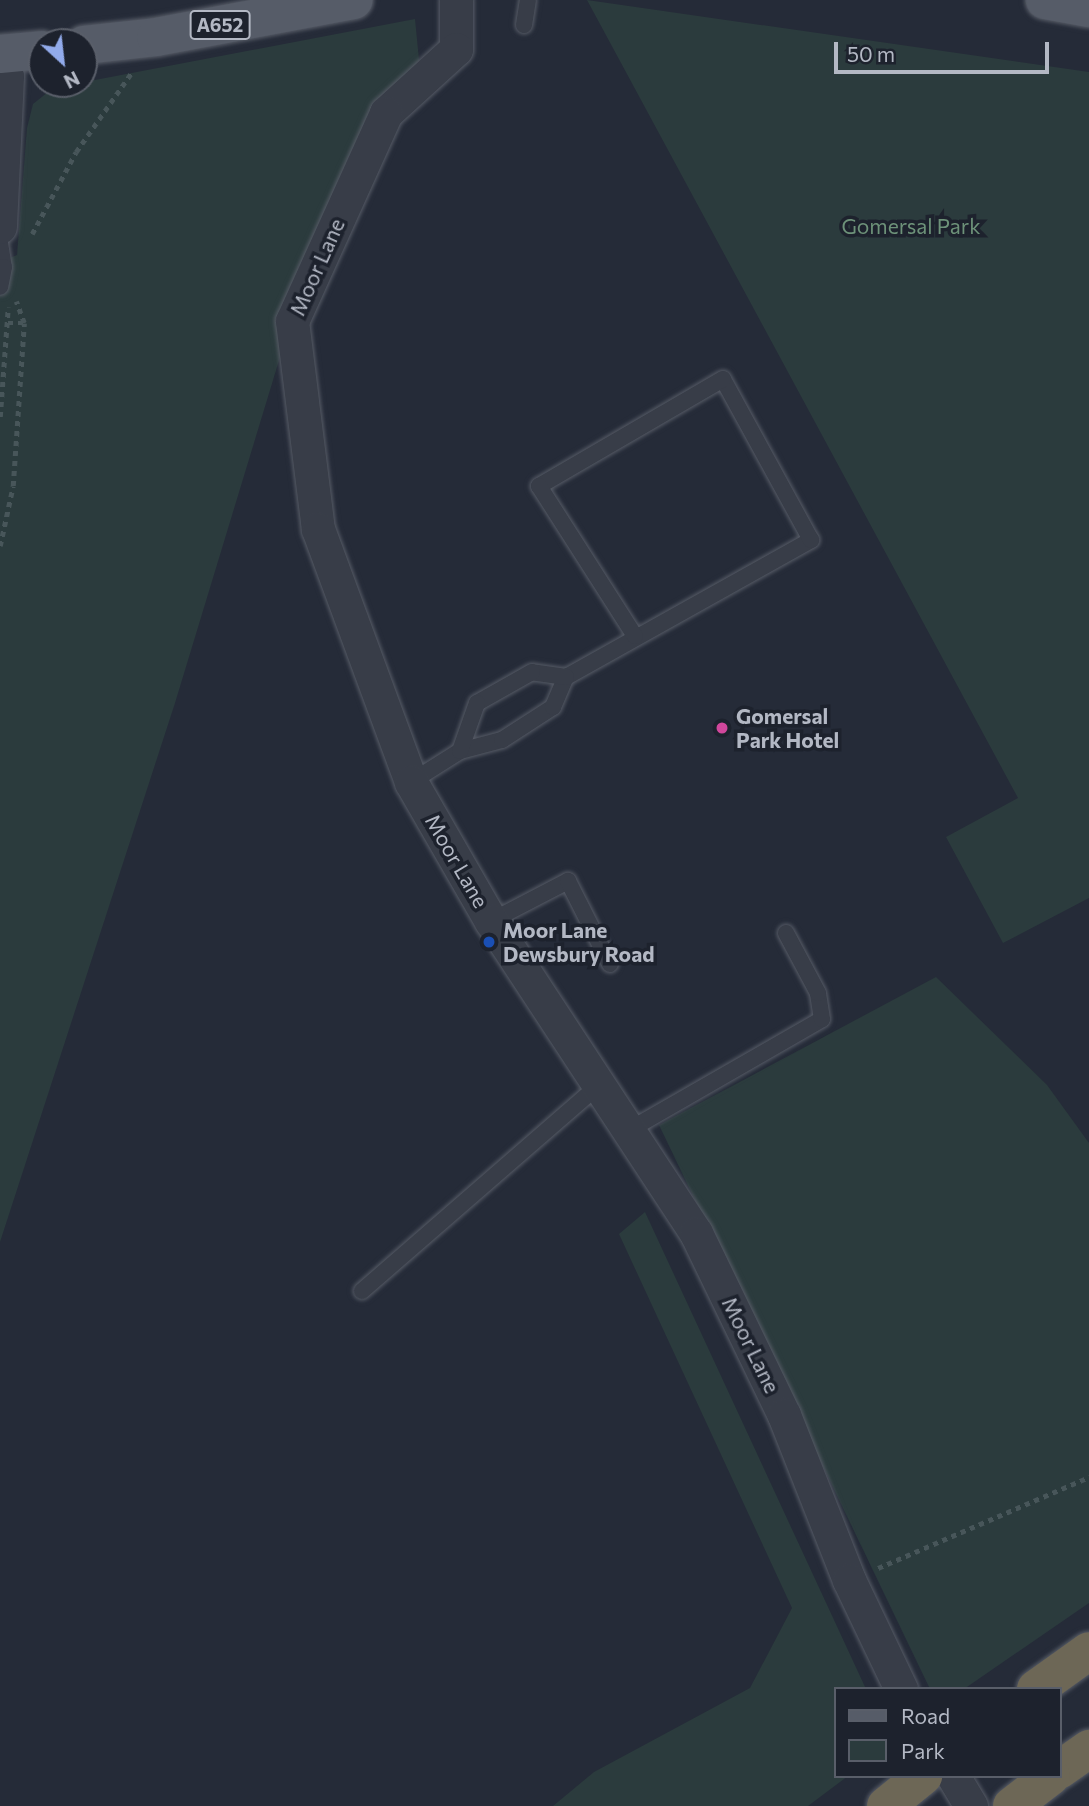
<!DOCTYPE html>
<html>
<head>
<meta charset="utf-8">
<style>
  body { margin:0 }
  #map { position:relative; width:1089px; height:1806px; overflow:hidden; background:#252b38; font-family:Commissioner,sans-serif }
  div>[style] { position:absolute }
  .green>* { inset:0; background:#2b3b3d }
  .path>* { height:4.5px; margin-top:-2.25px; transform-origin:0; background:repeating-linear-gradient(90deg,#48565a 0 5px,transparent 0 10px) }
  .roads { filter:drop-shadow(0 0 2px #565b66) drop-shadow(0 0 2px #565b66) }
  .service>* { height:16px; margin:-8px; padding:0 8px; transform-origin:8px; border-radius:8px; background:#383d48 }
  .minor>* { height:33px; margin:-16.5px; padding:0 16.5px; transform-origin:16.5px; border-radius:16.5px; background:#383d48 }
  .primary>* { height:38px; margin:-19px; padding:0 19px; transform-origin:19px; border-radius:19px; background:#565c68 }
  .motorway>* { height:38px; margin:-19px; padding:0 19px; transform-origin:19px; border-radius:19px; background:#6d6756 }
  .dots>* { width:19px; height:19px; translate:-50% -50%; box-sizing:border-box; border:4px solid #1d222d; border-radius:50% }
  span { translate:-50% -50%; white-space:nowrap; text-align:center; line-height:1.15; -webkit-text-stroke:7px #1d222d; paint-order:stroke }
  .shield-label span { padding:2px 5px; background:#1d222d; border:2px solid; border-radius:5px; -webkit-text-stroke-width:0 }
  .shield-label { font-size:19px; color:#b3b8c4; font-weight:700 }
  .park-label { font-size:21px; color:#6d9279 }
  .street-label { font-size:21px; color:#b3b8c4 }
  .poi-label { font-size:21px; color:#b3b8c4; font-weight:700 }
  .left { translate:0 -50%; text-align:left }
  .legend { position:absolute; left:834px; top:1687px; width:228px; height:91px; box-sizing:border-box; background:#1d222d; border:2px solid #595e69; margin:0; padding:9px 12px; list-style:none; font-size:21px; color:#b3b8c4 }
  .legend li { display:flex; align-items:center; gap:14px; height:35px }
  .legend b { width:35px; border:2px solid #595e69 }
  .north { position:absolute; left:28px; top:28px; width:70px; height:70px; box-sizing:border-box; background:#1d222d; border:2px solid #595e69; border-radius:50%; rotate:153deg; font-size:19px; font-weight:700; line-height:28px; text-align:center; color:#b3b8c4 }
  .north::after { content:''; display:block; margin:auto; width:24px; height:32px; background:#92abeb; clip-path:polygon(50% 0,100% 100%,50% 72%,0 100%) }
  .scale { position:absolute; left:834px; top:42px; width:215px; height:32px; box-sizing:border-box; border:4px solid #b3b8c4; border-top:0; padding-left:9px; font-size:21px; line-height:24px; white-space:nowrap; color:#b3b8c4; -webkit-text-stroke:5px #1d222d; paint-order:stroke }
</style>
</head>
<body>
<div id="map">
  <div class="green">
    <i style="clip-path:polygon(587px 0,1089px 72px,1089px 898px,1003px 943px,946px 837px,1018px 798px)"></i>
    <i style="clip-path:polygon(415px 19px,421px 80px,291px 321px,175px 703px,0 1242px,0 262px,17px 255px,27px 128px,33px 104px,53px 88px)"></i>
    <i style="clip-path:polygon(936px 977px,1047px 1085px,1089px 1143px,1089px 1603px,964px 1689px,930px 1689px,659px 1125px)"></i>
    <i style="clip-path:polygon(645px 1212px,866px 1689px,835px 1689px,835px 1776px,848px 1776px,808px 1806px,553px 1806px,594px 1772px,750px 1688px,792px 1608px,619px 1234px)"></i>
  </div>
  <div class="path">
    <i style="left:32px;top:234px;width:93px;rotate:-61.8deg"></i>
    <i style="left:76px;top:152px;width:98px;rotate:-55deg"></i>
    <i style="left:8px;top:323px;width:16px"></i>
    <i style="left:0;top:417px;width:110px;rotate:-85.8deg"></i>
    <i style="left:0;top:546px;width:61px;rotate:-77.8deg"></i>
    <i style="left:13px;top:486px;width:163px;rotate:-86.1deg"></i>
    <i style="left:24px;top:323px;width:23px;rotate:-110deg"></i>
    <i style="left:878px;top:1568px;width:230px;rotate:-23.3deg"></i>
  </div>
  <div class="roads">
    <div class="service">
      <i style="left:524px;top:25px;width:25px;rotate:-81deg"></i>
      <i style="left:0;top:243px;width:24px;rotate:81deg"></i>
      <i style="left:4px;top:267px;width:20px;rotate:101deg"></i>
      <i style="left:566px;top:677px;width:281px;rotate:-29.2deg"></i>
      <i style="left:811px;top:540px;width:183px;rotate:-118.7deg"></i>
      <i style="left:723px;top:379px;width:213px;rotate:149.8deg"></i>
      <i style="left:539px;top:486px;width:178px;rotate:57.4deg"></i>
      <i style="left:411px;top:782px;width:58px;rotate:-32.3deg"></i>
      <i style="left:460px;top:751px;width:43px;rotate:-14.7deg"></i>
      <i style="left:502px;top:740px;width:61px;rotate:-32.9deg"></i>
      <i style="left:553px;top:707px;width:33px;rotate:-67deg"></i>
      <i style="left:566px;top:677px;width:34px;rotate:-172deg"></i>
      <i style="left:532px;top:672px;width:63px;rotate:150.6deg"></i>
      <i style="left:477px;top:703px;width:51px;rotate:109.5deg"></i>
      <i style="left:491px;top:921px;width:87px;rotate:-27.5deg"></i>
      <i style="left:568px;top:881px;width:93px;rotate:63.2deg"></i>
      <i style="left:631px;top:1129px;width:220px;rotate:-29.9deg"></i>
      <i style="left:822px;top:1019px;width:26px;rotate:-99deg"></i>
      <i style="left:818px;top:993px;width:68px;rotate:-118.1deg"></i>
      <i style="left:362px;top:1291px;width:313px;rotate:-41deg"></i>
    </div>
    <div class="minor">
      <i style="left:456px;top:0;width:49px;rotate:90deg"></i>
      <i style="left:456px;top:49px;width:95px;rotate:137.6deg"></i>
      <i style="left:386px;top:113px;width:228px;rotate:114.3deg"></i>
      <i style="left:292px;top:321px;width:210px;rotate:82.9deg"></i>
      <i style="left:318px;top:529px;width:270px;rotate:69.8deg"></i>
      <i style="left:411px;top:782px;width:160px;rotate:60.1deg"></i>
      <i style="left:491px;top:921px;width:373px;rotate:56.7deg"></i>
      <i style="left:696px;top:1233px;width:202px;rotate:64.2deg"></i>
      <i style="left:784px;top:1415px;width:177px;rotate:68.5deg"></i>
      <i style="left:849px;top:1580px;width:121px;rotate:64.5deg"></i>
      <i style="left:0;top:58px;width:19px;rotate:69deg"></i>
      <i style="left:7px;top:76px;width:151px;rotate:92.7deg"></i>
      <i style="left:953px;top:1776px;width:35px;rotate:59deg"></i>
    </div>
    <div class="primary">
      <i style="left:1045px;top:0;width:45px;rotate:10.3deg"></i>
      <i style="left:84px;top:45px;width:72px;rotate:-6.3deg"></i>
      <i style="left:156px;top:37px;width:201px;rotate:-10.6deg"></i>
      <i style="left:0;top:54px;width:42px;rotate:-5.4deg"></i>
    </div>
    <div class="motorway">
      <i style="left:1036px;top:1689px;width:65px;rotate:-35.6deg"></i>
      <i style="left:1059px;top:1770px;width:37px;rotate:-35deg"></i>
      <i style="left:886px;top:1806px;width:48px;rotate:-39deg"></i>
      <i style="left:1012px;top:1806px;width:49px;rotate:-37.6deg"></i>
    </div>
  </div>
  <div class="dots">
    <i style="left:722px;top:728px;background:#d1479c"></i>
    <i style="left:489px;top:942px;background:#1a4fb4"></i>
  </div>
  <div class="shield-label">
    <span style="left:220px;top:25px">A652</span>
  </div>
  <div class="park-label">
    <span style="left:911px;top:226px">Gomersal Park</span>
  </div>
  <div class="street-label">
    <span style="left:317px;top:267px;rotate:-66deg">Moor Lane</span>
    <span style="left:457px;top:861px;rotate:60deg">Moor Lane</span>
    <span style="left:751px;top:1345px;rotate:64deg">Moor Lane</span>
  </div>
  <div class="poi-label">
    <span class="left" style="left:736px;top:728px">Gomersal<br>Park Hotel</span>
    <span class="left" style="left:503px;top:942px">Moor Lane<br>Dewsbury Road</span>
  </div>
  <ul class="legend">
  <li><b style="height:9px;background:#565c68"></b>Road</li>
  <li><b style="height:19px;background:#2b3b3d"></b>Park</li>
  </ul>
  <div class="north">N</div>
  <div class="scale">50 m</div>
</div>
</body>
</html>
